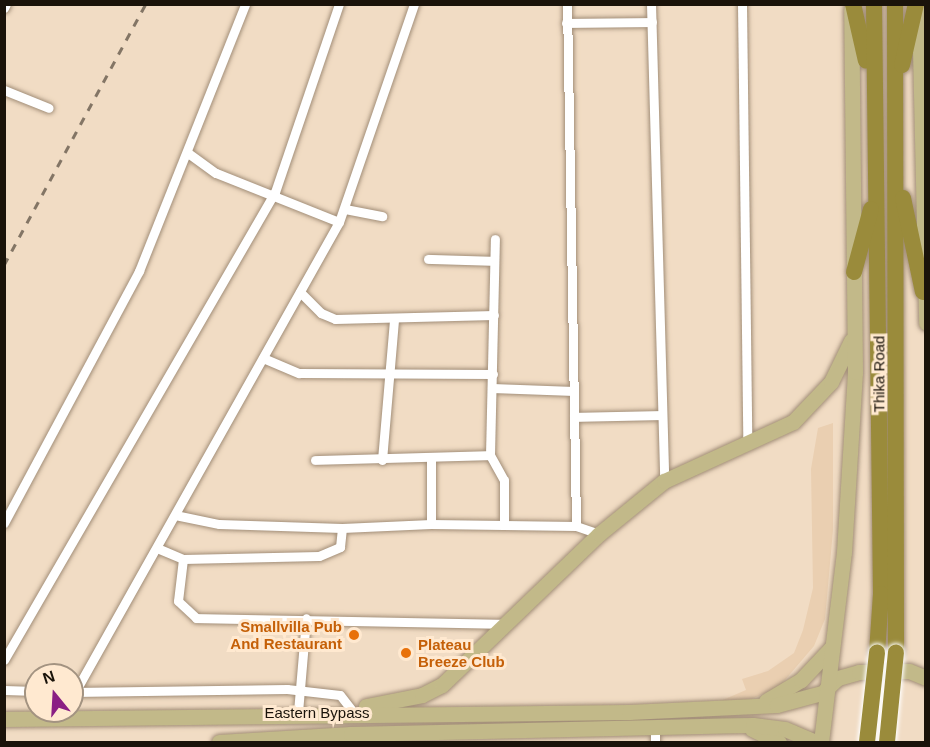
<!DOCTYPE html>
<html>
<head>
<meta charset="utf-8">
<style>
  body { margin:0 }
  #map { position:relative; width:930px; height:747px; overflow:hidden; background:#f1dcc4; font-family:Helvetica,sans-serif }
  div>[style] { position:absolute }
  .built>* { inset:0; background:#eacfb1 }
  .roads { filter:drop-shadow(0 0 2px #a28e78) drop-shadow(0 0 2px #a28e78) }
  .street>* { height:9px; margin:-4.5px; padding:0 4.5px; transform-origin:4.5px; border-radius:4.5px; background:#fff }
  .primary>* { height:15px; margin:-7.5px; padding:0 7.5px; transform-origin:7.5px; border-radius:7.5px; background:#c2b989 }
  .highway>* { height:16px; margin:-8px; padding:0 8px; transform-origin:8px; border-radius:8px; background:#9a8b3b }
  .rail>* { height:3px; margin-top:-1.5px; transform-origin:0; background:repeating-linear-gradient(90deg,#837565 0 8px,transparent 0 16px) }
  .bridges { filter:drop-shadow(0 0 2px #fff) drop-shadow(0 0 2px #fff) }
  .highway-bridge>* { height:16px; margin:-8px; padding:0 8px; transform-origin:8px; border-radius:8px; background:#9a8b3b }
  .dots>* { width:16px; height:16px; translate:-50% -50%; box-sizing:border-box; border:3px solid #ffe9d0; border-radius:50% }
  span { translate:-50% -50%; white-space:nowrap; text-align:center; line-height:1.15; -webkit-text-stroke:6px #ffe9d0; paint-order:stroke }
  .street-label { font-size:15px; color:#1a130a }
  .food-label { font-size:15px; color:#c56008; font-weight:700 }
  .right { translate:-100% -50%; text-align:right }
  .left { translate:0 -50%; text-align:left }
  .frame { position:absolute; inset:0; border:6px solid #1a130a; pointer-events:none }
  .north { position:absolute; left:24px; top:663px; width:60px; height:60px; box-sizing:border-box; background:#ffe9d0; border:2px solid #a39381; border-radius:50%; rotate:342deg; font-size:16px; font-weight:700; line-height:24px; text-align:center; color:#1a130a }
  .north::after { content:''; display:block; margin:auto; width:21px; height:27px; background:#8a1f84; clip-path:polygon(50% 0,100% 100%,50% 72%,0 100%) }
</style>
</head>
<body>
<div id="map">
  <div class="built">
    <i style="clip-path:polygon(833px 423px,833px 530px,825px 619px,814px 646px,779px 687px,738px 705px,718px 702px,746px 690px,742px 679px,768px 671px,794px 653px,803px 630px,813px 588px,811px 469px,818px 428px)"></i>
  </div>
  <div class="roads">
    <div class="street">
      <i style="left:567px;top:4px;width:522px;rotate:89.01deg"></i>
      <i style="left:651px;top:4px;width:477px;rotate:88.4deg"></i>
      <i style="left:742px;top:4px;width:439px;rotate:89.3deg"></i>
      <i style="left:4px;top:8px;width:4px;rotate:-63deg"></i>
      <i style="left:566px;top:23px;width:86px;rotate:-0.7deg"></i>
      <i style="left:4px;top:90px;width:48px;rotate:21.8deg"></i>
      <i style="left:188px;top:153px;width:34px;rotate:36deg"></i>
      <i style="left:216px;top:173px;width:132px;rotate:21.7deg"></i>
      <i style="left:345px;top:209px;width:38px;rotate:11deg"></i>
      <i style="left:428px;top:259px;width:66px;rotate:1.7deg"></i>
      <i style="left:300px;top:292px;width:30px;rotate:45deg"></i>
      <i style="left:321px;top:313px;width:15px;rotate:23deg"></i>
      <i style="left:335px;top:319px;width:159px;rotate:-1.4deg"></i>
      <i style="left:263px;top:358px;width:39px;rotate:23deg"></i>
      <i style="left:299px;top:373px;width:194px;rotate:0.3deg"></i>
      <i style="left:492px;top:388px;width:82px;rotate:2.1deg"></i>
      <i style="left:574px;top:417px;width:85px;rotate:-1.3deg"></i>
      <i style="left:490px;top:455px;width:29px;rotate:61deg"></i>
      <i style="left:504px;top:480px;width:45px;rotate:90deg"></i>
      <i style="left:315px;top:460px;width:175px;rotate:-1.6deg"></i>
      <i style="left:490px;top:455px;width:216px;rotate:-88.7deg"></i>
      <i style="left:382px;top:460px;width:142px;rotate:-85.1deg"></i>
      <i style="left:175px;top:515px;width:45px;rotate:11.6deg"></i>
      <i style="left:219px;top:524px;width:123px;rotate:1.9deg"></i>
      <i style="left:4px;top:523px;width:286px;rotate:-61.8deg"></i>
      <i style="left:139px;top:271px;width:287px;rotate:-68.3deg"></i>
      <i style="left:431px;top:524px;width:65px;rotate:-90deg"></i>
      <i style="left:157px;top:548px;width:28px;rotate:23deg"></i>
      <i style="left:183px;top:559px;width:136px;rotate:-1.3deg"></i>
      <i style="left:319px;top:556px;width:23px;rotate:-23deg"></i>
      <i style="left:340px;top:547px;width:19px;rotate:-84deg"></i>
      <i style="left:342px;top:528px;width:89px;rotate:-2.6deg"></i>
      <i style="left:431px;top:524px;width:145px;rotate:0.8deg"></i>
      <i style="left:576px;top:526px;width:24px;rotate:19deg"></i>
      <i style="left:183px;top:559px;width:42px;rotate:96.8deg"></i>
      <i style="left:178px;top:601px;width:25px;rotate:43deg"></i>
      <i style="left:196px;top:618px;width:311px;rotate:1.1deg"></i>
      <i style="left:4px;top:660px;width:541px;rotate:-59.93deg"></i>
      <i style="left:275px;top:192px;width:199px;rotate:-71.2deg"></i>
      <i style="left:4px;top:690px;width:32px;rotate:2deg"></i>
      <i style="left:72px;top:692px;width:215px;rotate:-0.8deg"></i>
      <i style="left:287px;top:689px;width:53px;rotate:6.5deg"></i>
      <i style="left:340px;top:695px;width:18px;rotate:52deg"></i>
      <i style="left:75px;top:692px;width:539px;rotate:-60.68deg"></i>
      <i style="left:339px;top:222px;width:231px;rotate:-71deg"></i>
      <i style="left:298px;top:712px;width:94px;rotate:-85.1deg"></i>
      <i style="left:655px;top:742px;width:14px;rotate:-90deg"></i>
    </div>
    <div class="primary">
      <i style="left:919px;top:4px;width:319px;rotate:88.7deg"></i>
      <i style="left:826px;top:689px;width:16px;rotate:-43deg"></i>
      <i style="left:838px;top:678px;width:22px;rotate:-16deg"></i>
      <i style="left:859px;top:672px;width:50px;rotate:-1.1deg"></i>
      <i style="left:909px;top:671px;width:18px;rotate:22deg"></i>
      <i style="left:766px;top:701px;width:41px;rotate:-31deg"></i>
      <i style="left:801px;top:680px;width:45px;rotate:-46.8deg"></i>
      <i style="left:366px;top:706px;width:57px;rotate:-11.1deg"></i>
      <i style="left:422px;top:695px;width:22px;rotate:-27deg"></i>
      <i style="left:442px;top:685px;width:218px;rotate:-43.9deg"></i>
      <i style="left:599px;top:534px;width:84px;rotate:-39.2deg"></i>
      <i style="left:664px;top:481px;width:142px;rotate:-24.6deg"></i>
      <i style="left:793px;top:422px;width:55px;rotate:-46.5deg"></i>
      <i style="left:831px;top:382px;width:46px;rotate:-64deg"></i>
      <i style="left:4px;top:719px;width:625px;rotate:-0.64deg"></i>
      <i style="left:629px;top:712px;width:148px;rotate:-2.7deg"></i>
      <i style="left:777px;top:705px;width:50px;rotate:-15.2deg"></i>
      <i style="left:752px;top:729px;width:30px;rotate:26deg"></i>
      <i style="left:219px;top:742px;width:132px;rotate:-3.5deg"></i>
      <i style="left:351px;top:734px;width:402px;rotate:-1.3deg"></i>
      <i style="left:753px;top:725px;width:32px;rotate:7deg"></i>
      <i style="left:785px;top:729px;width:33px;rotate:23deg"></i>
      <i style="left:821px;top:742px;width:191px;rotate:-83.1deg"></i>
      <i style="left:844px;top:552px;width:180px;rotate:-86.5deg"></i>
      <i style="left:855px;top:372px;width:362px;rotate:-90.6deg"></i>
    </div>
    <div class="highway">
      <i style="left:853px;top:4px;width:58px;rotate:77.2deg"></i>
      <i style="left:874px;top:4px;width:590px;rotate:89.32deg"></i>
      <i style="left:881px;top:594px;width:59px;rotate:93.9deg"></i>
      <i style="left:895px;top:4px;width:648px;rotate:89.91deg"></i>
      <i style="left:902px;top:65px;width:63px;rotate:-77.1deg"></i>
      <i style="left:903px;top:198px;width:96px;rotate:78deg"></i>
      <i style="left:854px;top:272px;width:65px;rotate:-74.9deg"></i>
    </div>
  </div>
  <div class="rail">
    <i style="left:4px;top:265px;width:297px;rotate:-61.5deg"></i>
  </div>
  <div class="bridges">
    <div class="highway-bridge">
      <i style="left:867px;top:742px;width:90px;rotate:-83.6deg"></i>
      <i style="left:887px;top:742px;width:90px;rotate:-84.3deg"></i>
    </div>
  </div>
  <div class="dots">
    <i style="left:354px;top:635px;background:#e8710a"></i>
    <i style="left:406px;top:653px;background:#e8710a"></i>
  </div>
  <div class="street-label">
    <span style="left:879px;top:374px;rotate:-90deg">Thika Road</span>
    <span style="left:317px;top:713px">Eastern Bypass</span>
  </div>
  <div class="food-label">
    <span class="right" style="left:342px;top:635px">Smallvilla Pub<br>And Restaurant</span>
    <span class="left" style="left:418px;top:653px">Plateau<br>Breeze Club</span>
  </div>
  <div class="frame"></div>
  <div class="north">N</div>
</div>
</body>
</html>
